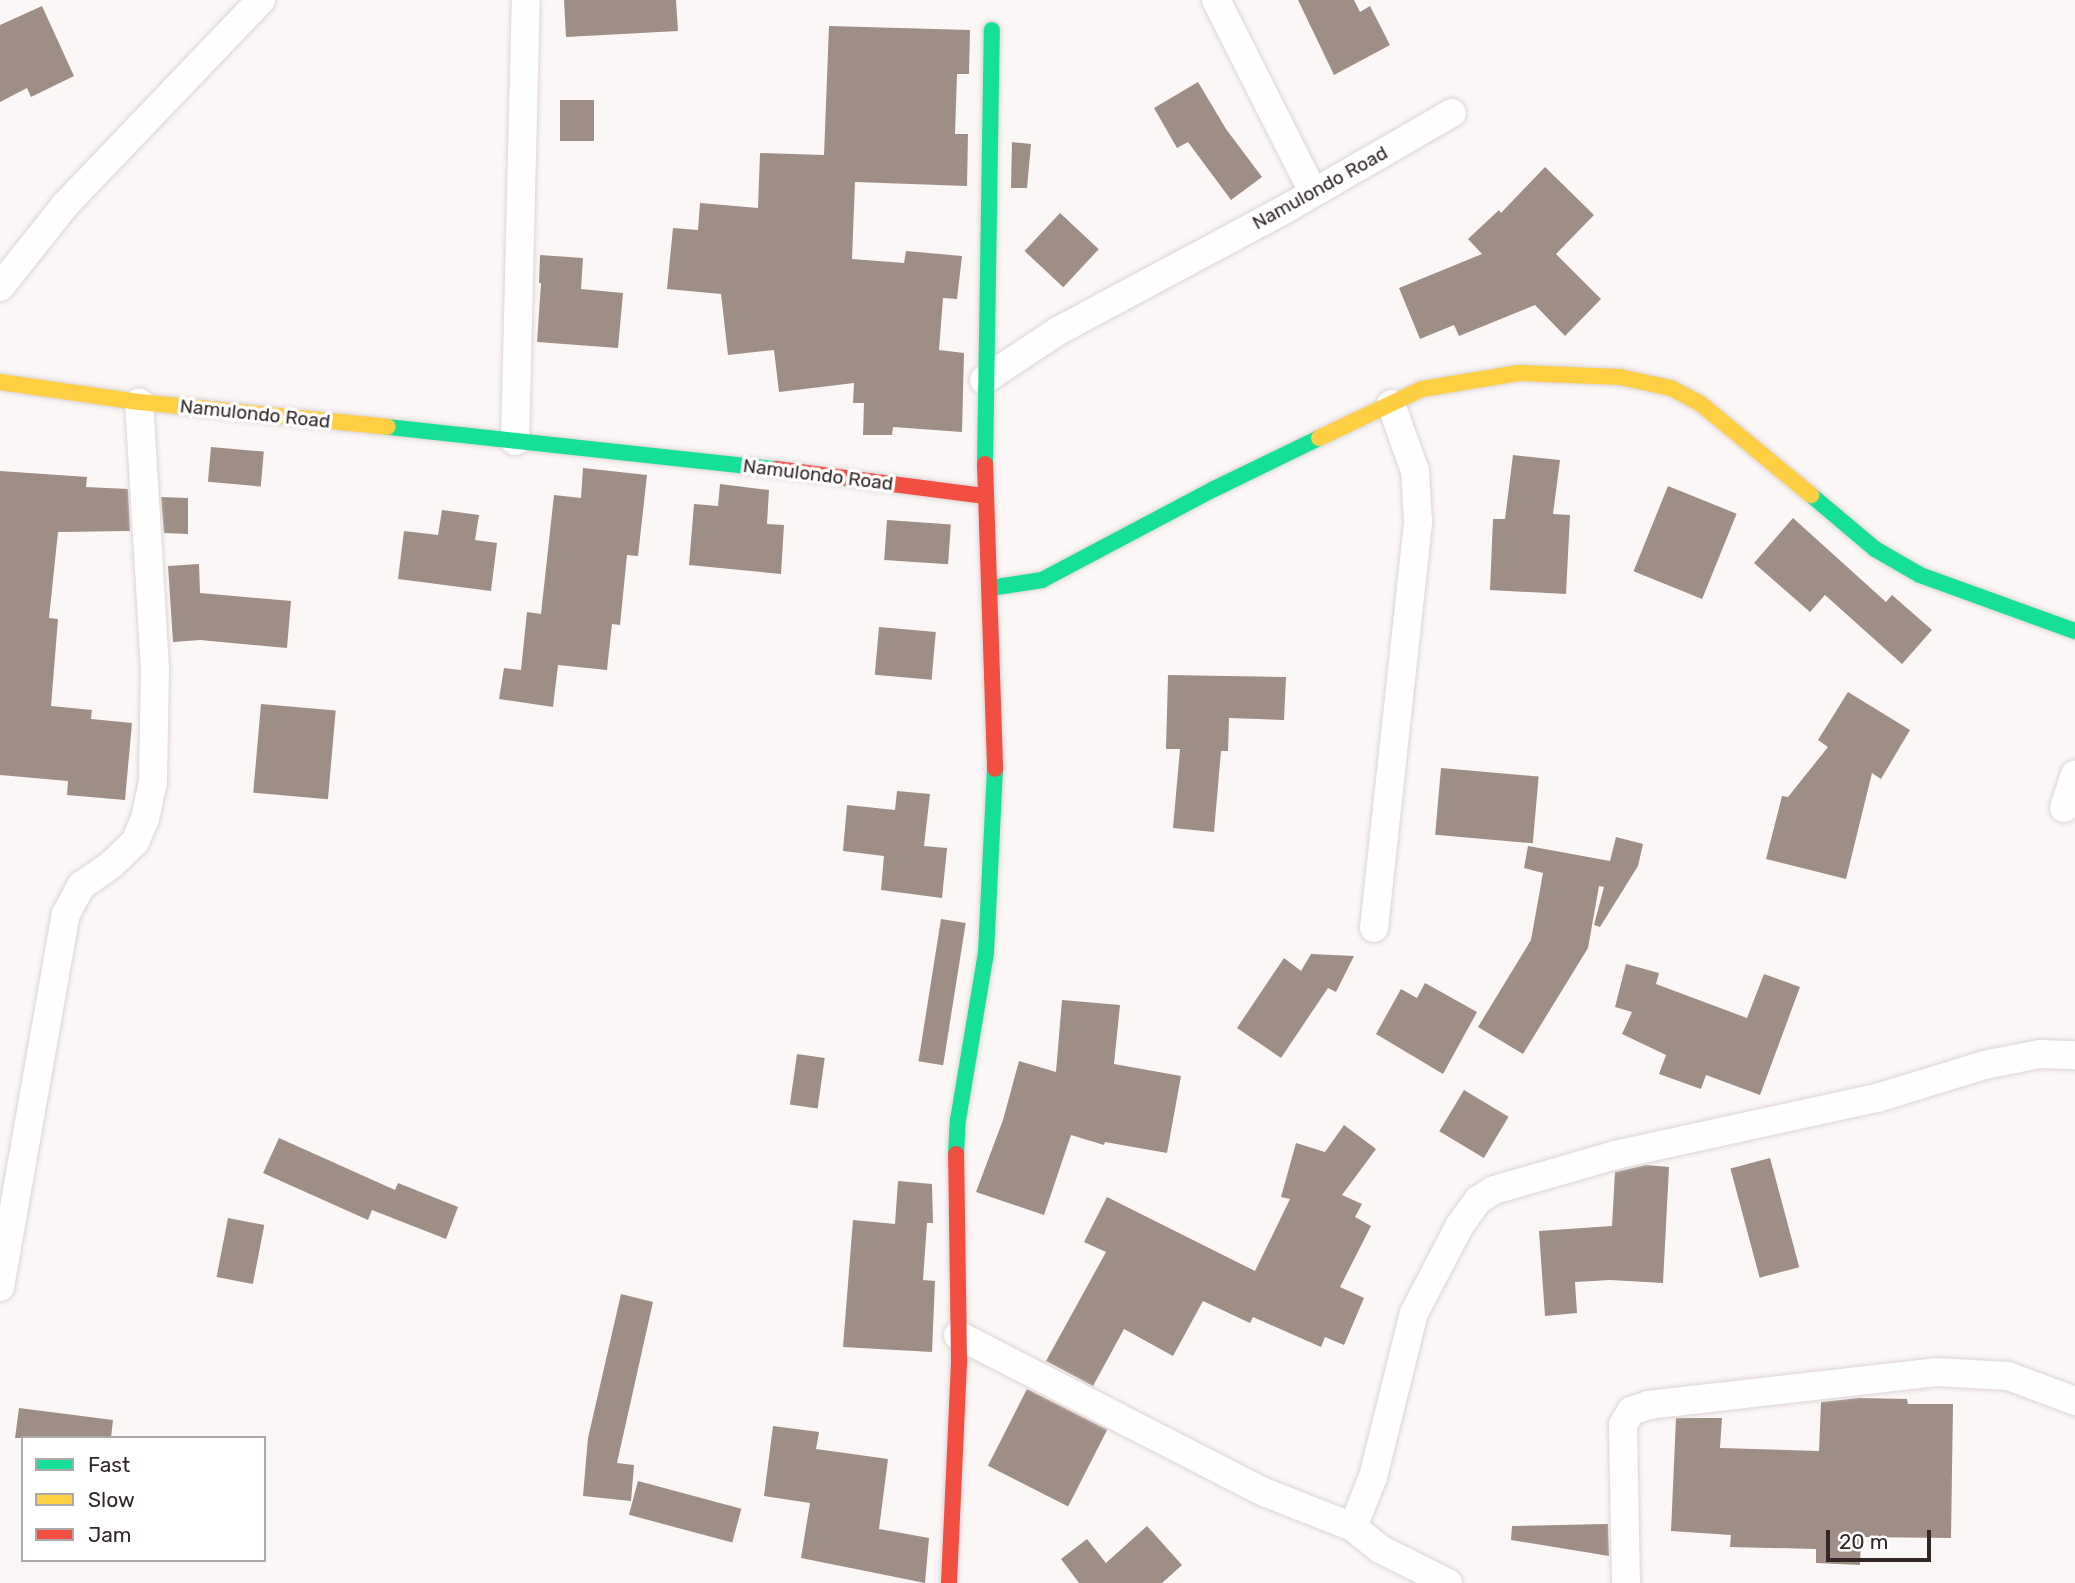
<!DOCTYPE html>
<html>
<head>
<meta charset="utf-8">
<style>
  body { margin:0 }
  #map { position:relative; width:2075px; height:1583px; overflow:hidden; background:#fbf7f7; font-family:Rubik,sans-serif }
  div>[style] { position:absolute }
  .building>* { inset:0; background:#9e8e85; transform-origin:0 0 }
  .roads { filter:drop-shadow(0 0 2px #dcd4d4) drop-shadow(0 0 2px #dcd4d4) }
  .street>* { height:28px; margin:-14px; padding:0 14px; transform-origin:14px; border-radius:14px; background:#fefefe }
  .fast>* { height:16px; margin:-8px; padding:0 8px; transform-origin:8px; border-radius:8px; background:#16e098 }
  .slow>* { height:16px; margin:-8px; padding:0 8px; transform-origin:8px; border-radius:8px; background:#ffcf43 }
  .jam>* { height:16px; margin:-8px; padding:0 8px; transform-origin:8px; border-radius:8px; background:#f24e42 }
  span { translate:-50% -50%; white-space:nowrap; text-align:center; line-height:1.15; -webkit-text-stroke:7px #fff; paint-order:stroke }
  .street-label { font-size:19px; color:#322726 }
  .legend { position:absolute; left:21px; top:1436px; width:245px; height:126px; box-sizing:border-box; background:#fff; border:2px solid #ada9a8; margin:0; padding:9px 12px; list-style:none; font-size:21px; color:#322726 }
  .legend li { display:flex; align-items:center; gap:14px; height:35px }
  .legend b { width:35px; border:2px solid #ada9a8 }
  .scale { position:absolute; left:1826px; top:1530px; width:105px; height:32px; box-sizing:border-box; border:4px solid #322726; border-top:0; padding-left:9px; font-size:21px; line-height:24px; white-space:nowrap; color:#322726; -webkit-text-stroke:5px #fff; paint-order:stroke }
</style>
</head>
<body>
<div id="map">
  <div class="building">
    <i style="clip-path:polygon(564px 0,676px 0,678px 31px,566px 37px)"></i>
    <i style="clip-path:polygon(1298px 0,1354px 0,1360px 12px,1370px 6px,1390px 45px,1334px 75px)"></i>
    <i style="clip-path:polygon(42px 6px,74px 76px,31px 97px,27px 88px,0 102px,0 25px)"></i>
    <i style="clip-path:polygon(829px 26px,970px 30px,969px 74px,957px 74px,955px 134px,968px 134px,967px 186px,855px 182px,852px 259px,904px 263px,906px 251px,962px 256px,957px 299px,943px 298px,939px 350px,964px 353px,962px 432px,893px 427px,892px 435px,863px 435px,864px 403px,853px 403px,854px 383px,779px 392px,774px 350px,728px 355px,721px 294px,667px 289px,673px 228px,698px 230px,700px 203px,758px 208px,760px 153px,824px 155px)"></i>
    <i style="clip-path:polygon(1198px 82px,1226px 129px,1262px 177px,1231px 200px,1188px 142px,1177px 148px,1154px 108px)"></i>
    <i style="left:560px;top:100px;width:34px;height:41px"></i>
    <i style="clip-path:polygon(1012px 142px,1031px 144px,1027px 188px,1011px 188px)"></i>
    <i style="clip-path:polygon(1545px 167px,1594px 215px,1556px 254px,1601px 299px,1565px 336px,1535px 305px,1459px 336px,1454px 325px,1420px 339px,1399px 288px,1482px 254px,1468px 239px,1499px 210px,1501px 213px)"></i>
    <i style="left:1060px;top:213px;width:53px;height:52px;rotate:43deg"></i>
    <i style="clip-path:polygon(540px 255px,583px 258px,581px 289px,623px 293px,618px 348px,537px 342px,541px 283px,539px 283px)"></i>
    <i style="left:211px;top:447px;width:53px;height:35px;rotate:5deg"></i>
    <i style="clip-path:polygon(1513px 455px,1560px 460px,1553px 514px,1570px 515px,1566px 594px,1490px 590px,1493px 519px,1505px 519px)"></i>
    <i style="clip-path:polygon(583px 468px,647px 475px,638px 556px,627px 555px,620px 625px,612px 624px,607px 670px,558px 665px,553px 707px,499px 699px,504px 668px,521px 670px,527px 612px,541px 614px,554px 495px,581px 498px)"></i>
    <i style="clip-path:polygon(0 471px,87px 477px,86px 487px,128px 489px,130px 531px,58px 532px,49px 618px,58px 619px,51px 706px,92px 710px,91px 719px,132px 723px,125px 800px,67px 795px,68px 781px,0 775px)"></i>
    <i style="clip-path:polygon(720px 484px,769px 490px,767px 524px,784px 525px,781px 574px,689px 565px,694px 504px,718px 506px)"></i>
    <i style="left:1668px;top:486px;width:74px;height:92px;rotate:22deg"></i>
    <i style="clip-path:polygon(161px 497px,188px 498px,188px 534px,164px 533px)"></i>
    <i style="clip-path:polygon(442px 510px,479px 515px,475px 540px,497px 543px,491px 591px,398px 579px,404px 531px,438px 535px)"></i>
    <i style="clip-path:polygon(1793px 518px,1886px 602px,1892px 595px,1932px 630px,1902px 664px,1825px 595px,1810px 612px,1754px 563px)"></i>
    <i style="left:887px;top:520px;width:64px;height:40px;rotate:4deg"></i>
    <i style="clip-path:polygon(199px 564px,200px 593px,291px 601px,287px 648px,200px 640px,173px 642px,168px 566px)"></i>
    <i style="left:879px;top:627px;width:57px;height:48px;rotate:5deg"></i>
    <i style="clip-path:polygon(1168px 675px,1286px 677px,1284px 720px,1229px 718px,1228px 751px,1221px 751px,1214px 832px,1173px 828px,1180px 749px,1166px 749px)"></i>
    <i style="clip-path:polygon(1848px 692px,1910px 730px,1881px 779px,1872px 773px,1846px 879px,1766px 859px,1782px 796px,1788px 797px,1828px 747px,1818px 740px)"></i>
    <i style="left:261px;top:704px;width:75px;height:89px;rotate:5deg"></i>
    <i style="left:1441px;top:768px;width:98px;height:67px;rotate:5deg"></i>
    <i style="clip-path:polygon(897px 791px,930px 794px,924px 846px,947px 848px,942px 898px,881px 890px,884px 856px,843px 851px,847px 805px,895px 810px)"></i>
    <i style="clip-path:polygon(1616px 837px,1643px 844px,1638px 866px,1600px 927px,1594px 925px,1604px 887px,1599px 886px,1588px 948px,1523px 1054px,1478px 1027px,1531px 940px,1543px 873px,1524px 868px,1528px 846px,1610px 861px)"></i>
    <i style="left:941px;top:919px;width:25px;height:144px;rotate:9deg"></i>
    <i style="clip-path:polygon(1311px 954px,1354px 956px,1336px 992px,1328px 988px,1281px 1058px,1237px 1028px,1284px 958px,1301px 971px)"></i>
    <i style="clip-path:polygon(1626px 964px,1659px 973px,1656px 984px,1747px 1018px,1764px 974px,1800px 987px,1760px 1095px,1706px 1075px,1701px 1089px,1659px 1074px,1666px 1055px,1622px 1034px,1632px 1012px,1615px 1007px)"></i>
    <i style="clip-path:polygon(1425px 983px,1477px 1012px,1443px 1074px,1376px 1034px,1401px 989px,1417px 998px)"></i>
    <i style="clip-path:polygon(1062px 1000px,1120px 1005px,1114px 1064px,1181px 1076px,1167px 1153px,1105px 1142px,1104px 1145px,1071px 1135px,1044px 1215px,976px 1192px,1003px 1120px,1019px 1061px,1056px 1072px)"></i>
    <i style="left:797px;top:1054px;width:28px;height:51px;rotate:8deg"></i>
    <i style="left:1464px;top:1090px;width:52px;height:48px;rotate:31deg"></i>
    <i style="clip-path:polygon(1344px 1125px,1376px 1149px,1342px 1195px,1362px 1204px,1355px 1217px,1371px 1226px,1340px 1287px,1364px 1298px,1344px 1345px,1325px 1337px,1321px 1347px,1253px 1317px,1250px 1323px,1203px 1301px,1173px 1356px,1124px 1329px,1093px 1386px,1046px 1361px,1106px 1252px,1084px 1242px,1107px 1197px,1255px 1271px,1290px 1199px,1281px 1197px,1296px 1143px,1325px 1152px)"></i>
    <i style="clip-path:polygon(279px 1138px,395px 1190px,398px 1183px,458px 1207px,446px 1239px,372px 1210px,368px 1220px,263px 1173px)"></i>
    <i style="left:1770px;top:1158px;width:113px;height:41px;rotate:75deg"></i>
    <i style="clip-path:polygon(1646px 1165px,1669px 1167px,1663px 1283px,1610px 1280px,1575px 1282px,1577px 1313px,1545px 1316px,1539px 1231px,1612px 1226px,1615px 1172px)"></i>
    <i style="clip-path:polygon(898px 1181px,932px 1184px,933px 1223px,927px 1223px,923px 1280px,935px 1281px,932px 1352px,843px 1347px,853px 1220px,895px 1224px)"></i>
    <i style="left:228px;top:1218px;width:37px;height:60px;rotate:11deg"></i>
    <i style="clip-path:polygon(621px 1294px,653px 1302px,617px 1463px,634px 1465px,631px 1501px,583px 1496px,588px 1438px)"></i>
    <i style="left:1027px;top:1389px;width:90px;height:86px;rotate:27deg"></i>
    <i style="clip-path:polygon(1859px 1398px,1907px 1399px,1908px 1404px,1953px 1404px,1951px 1538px,1861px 1537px,1860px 1565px,1816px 1563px,1816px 1549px,1730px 1547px,1731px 1535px,1671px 1531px,1676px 1418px,1722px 1418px,1720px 1448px,1819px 1451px,1821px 1402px)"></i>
    <i style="clip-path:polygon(19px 1408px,113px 1420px,111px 1438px,15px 1438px)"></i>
    <i style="clip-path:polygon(773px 1426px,819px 1432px,816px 1449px,888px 1459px,879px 1529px,929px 1538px,925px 1583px,801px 1558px,810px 1503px,764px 1496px)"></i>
    <i style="left:638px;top:1481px;width:107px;height:35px;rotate:15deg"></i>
    <i style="clip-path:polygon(1608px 1524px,1609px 1556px,1511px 1540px,1512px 1526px)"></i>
    <i style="clip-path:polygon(1147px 1526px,1182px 1565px,1162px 1583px,1079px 1583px,1061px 1559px,1087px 1539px,1106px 1563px)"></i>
  </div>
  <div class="roads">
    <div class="street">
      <i style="left:1216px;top:0;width:215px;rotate:63.2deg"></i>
      <i style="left:0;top:287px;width:106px;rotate:-51.5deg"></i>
      <i style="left:66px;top:204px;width:282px;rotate:-46.3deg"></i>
      <i style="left:984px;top:380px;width:89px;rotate:-33.5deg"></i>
      <i style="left:1058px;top:331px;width:262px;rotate:-28.2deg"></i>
      <i style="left:1289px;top:207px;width:188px;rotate:-30deg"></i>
      <i style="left:515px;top:441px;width:441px;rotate:-88.6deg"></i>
      <i style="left:2064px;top:808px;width:35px;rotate:-72deg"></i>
      <i style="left:1374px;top:928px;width:409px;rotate:-83.8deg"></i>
      <i style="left:1418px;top:521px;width:50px;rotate:-93.4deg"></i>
      <i style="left:1415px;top:471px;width:71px;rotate:-109.7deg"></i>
      <i style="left:0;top:1287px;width:379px;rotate:-80deg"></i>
      <i style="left:66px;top:914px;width:32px;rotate:-62deg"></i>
      <i style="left:81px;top:886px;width:37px;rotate:-35deg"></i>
      <i style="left:111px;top:865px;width:33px;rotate:-44deg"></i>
      <i style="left:135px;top:842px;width:25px;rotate:-67deg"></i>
      <i style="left:145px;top:819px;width:39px;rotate:-78deg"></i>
      <i style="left:153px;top:781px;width:112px;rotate:-89deg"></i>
      <i style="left:155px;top:669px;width:267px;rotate:-93.4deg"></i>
      <i style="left:958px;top:1335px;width:344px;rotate:27.2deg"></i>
      <i style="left:1264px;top:1492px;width:96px;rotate:21.5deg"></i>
      <i style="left:1353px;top:1527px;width:35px;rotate:39deg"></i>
      <i style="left:1380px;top:1549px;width:76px;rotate:26.6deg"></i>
      <i style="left:1353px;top:1527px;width:54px;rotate:-68.2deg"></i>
      <i style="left:1373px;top:1477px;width:169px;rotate:-76deg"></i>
      <i style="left:1414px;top:1313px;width:99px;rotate:-62.4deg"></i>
      <i style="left:1460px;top:1225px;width:31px;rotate:-54deg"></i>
      <i style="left:1478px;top:1200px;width:19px;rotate:-32deg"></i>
      <i style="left:1494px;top:1190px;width:126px;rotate:-16.1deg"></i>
      <i style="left:1615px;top:1155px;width:268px;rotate:-12.3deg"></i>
      <i style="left:1877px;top:1098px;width:112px;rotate:-17.1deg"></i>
      <i style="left:1984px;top:1065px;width:57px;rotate:-11.1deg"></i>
      <i style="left:2040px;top:1054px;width:35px;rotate:2deg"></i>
      <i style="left:1626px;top:1583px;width:158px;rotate:-91.1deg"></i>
      <i style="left:1623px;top:1425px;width:16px;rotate:-60deg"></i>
      <i style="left:1631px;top:1411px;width:18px;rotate:-19deg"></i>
      <i style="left:1648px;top:1405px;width:290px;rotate:-6.5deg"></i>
      <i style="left:1936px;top:1372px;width:72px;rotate:3.2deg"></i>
      <i style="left:2008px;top:1376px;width:72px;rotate:20.5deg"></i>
    </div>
    <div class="fast">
      <i style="left:388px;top:427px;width:391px;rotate:6.2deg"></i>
      <i style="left:985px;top:464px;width:434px;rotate:-89.1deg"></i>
      <i style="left:1811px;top:495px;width:84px;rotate:40.2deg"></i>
      <i style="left:1875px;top:549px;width:52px;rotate:30deg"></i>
      <i style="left:1920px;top:575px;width:165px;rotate:19.9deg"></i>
      <i style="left:990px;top:588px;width:53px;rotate:-8.7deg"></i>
      <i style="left:1042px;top:580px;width:195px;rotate:-27.9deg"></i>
      <i style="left:1214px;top:489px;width:117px;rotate:-25.9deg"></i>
      <i style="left:956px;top:1154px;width:34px;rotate:-87deg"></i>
      <i style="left:958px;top:1120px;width:169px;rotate:-80.5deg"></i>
      <i style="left:986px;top:953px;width:184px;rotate:-87.2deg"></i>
    </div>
    <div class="slow">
      <i style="left:0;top:382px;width:140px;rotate:8.2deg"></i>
      <i style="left:139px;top:402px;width:250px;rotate:5.7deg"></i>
      <i style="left:1319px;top:438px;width:114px;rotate:-25.4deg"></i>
      <i style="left:1422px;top:389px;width:98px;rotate:-9.4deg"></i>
      <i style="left:1519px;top:373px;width:101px;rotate:2.3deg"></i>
      <i style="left:1620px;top:377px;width:52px;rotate:12.2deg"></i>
      <i style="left:1671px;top:388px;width:34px;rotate:28deg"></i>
      <i style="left:1701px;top:404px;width:143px;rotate:39.6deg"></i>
    </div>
    <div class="jam">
      <i style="left:985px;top:464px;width:305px;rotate:88.1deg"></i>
      <i style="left:777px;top:469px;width:210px;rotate:7.4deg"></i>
      <i style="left:949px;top:1583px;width:222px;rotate:-87.4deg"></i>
      <i style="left:959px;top:1361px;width:207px;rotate:-90.8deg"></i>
    </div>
  </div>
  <div class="street-label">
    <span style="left:1320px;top:188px;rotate:-29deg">Namulondo Road</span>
    <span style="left:255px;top:414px;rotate:6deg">Namulondo Road</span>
    <span style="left:818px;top:475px;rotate:7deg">Namulondo Road</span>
  </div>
  <ul class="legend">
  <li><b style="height:9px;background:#16e098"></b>Fast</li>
  <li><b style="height:9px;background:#ffcf43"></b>Slow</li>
  <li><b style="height:9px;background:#f24e42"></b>Jam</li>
  </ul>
  <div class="scale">20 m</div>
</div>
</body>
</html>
